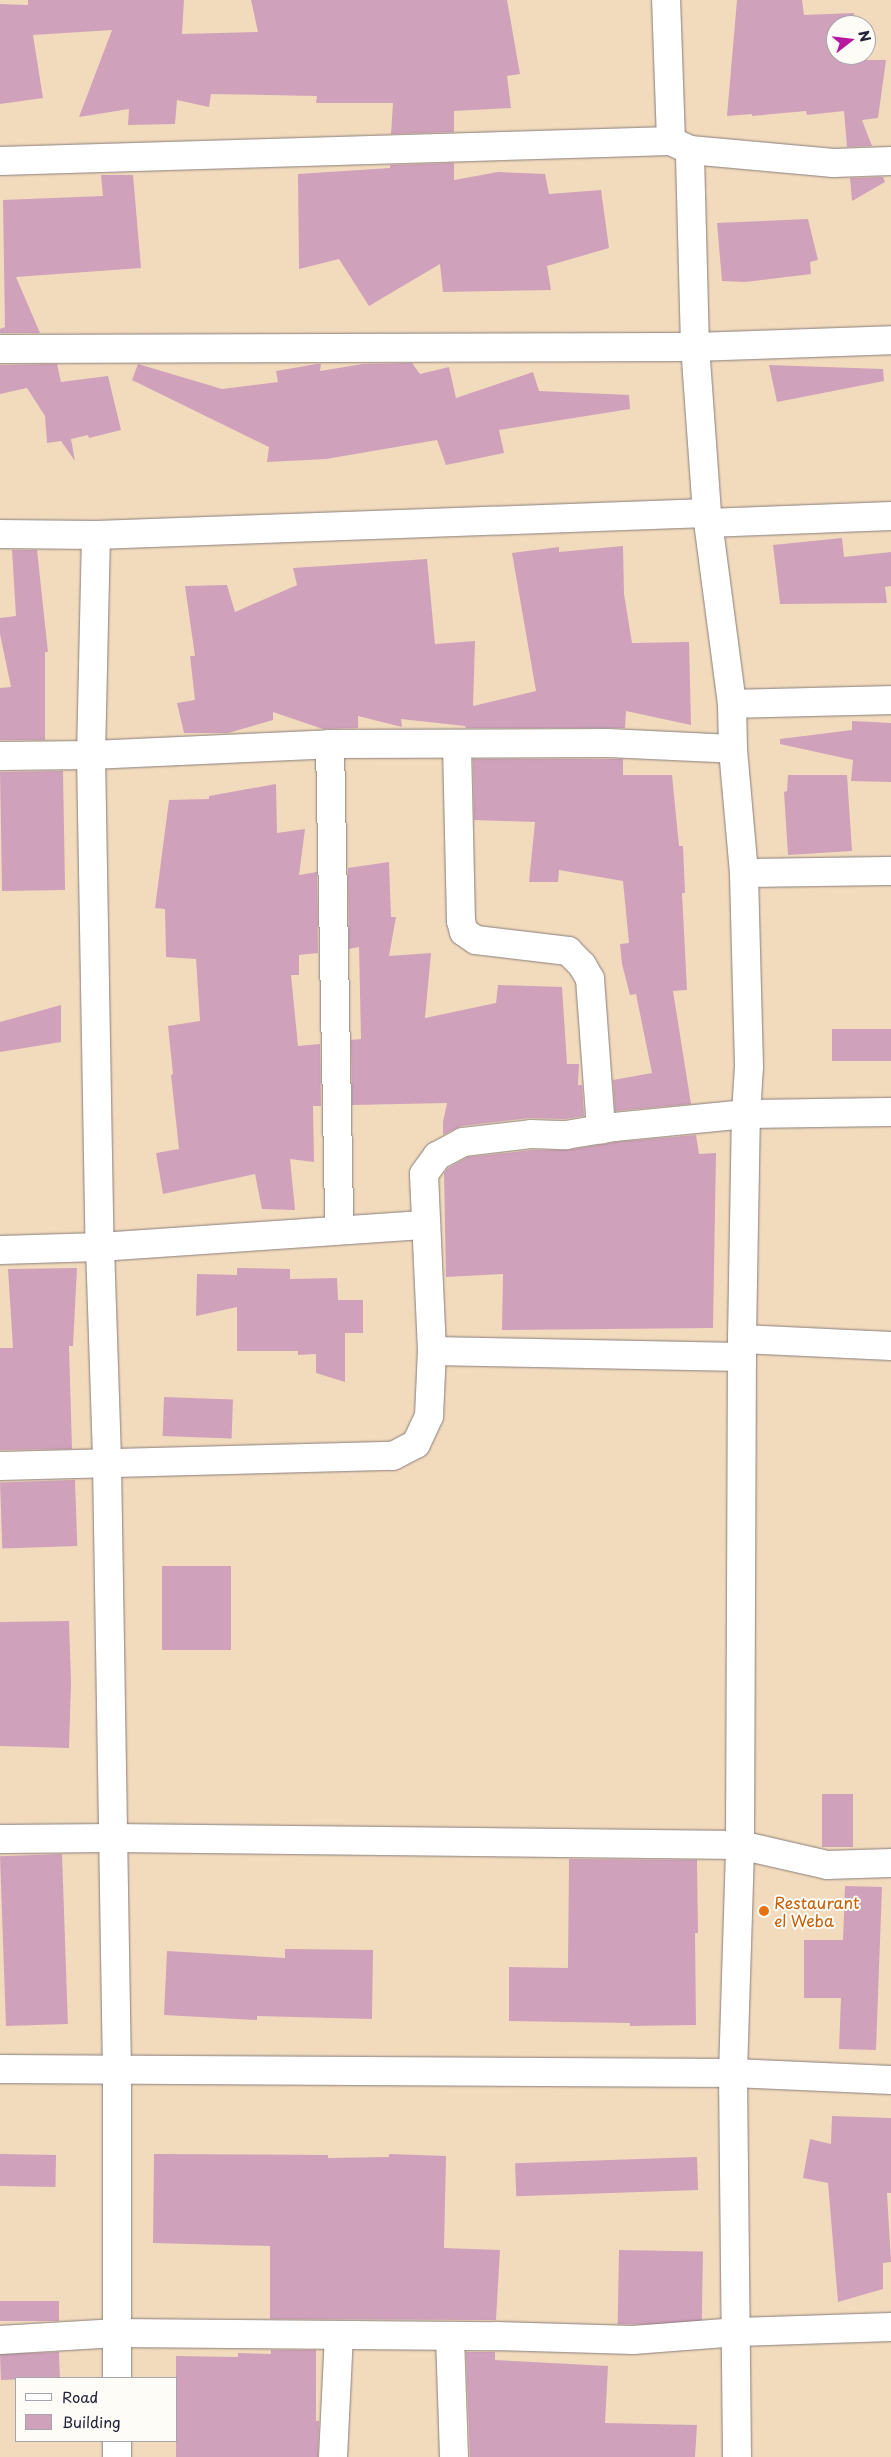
<!DOCTYPE html>
<html>
<head>
<meta charset="utf-8">
<style>
  body { margin:0 }
  #map { position:relative; width:891px; height:2457px; overflow:hidden; background:#f2dbbd; font-family:"Playpen Sans",sans-serif }
  div>[style] { position:absolute }
  .building>* { inset:0; background:#d0a1bb; transform-origin:0 0 }
  .roads { filter:drop-shadow(0 0 1px #8a7e7c) drop-shadow(0 0 1px #8a7e7c) }
  .street>* { height:28px; margin:-14px; padding:0 14px; transform-origin:14px; border-radius:14px; background:#fff }
  .secondary>* { height:28px; margin:-14px; padding:0 14px; transform-origin:14px; border-radius:14px; background:#fff }
  .dots>* { width:14px; height:14px; translate:-50% -50%; box-sizing:border-box; border:2px solid #fdfcf7; border-radius:50% }
  span { translate:-50% -50%; white-space:nowrap; text-align:center; line-height:1.15; -webkit-text-stroke:4px #fdfcf7; paint-order:stroke }
  .food-label { font-size:16px; color:#c56008 }
  .left { translate:0 -50%; text-align:left }
  .legend { position:absolute; left:15px; top:2377px; width:162px; height:65px; box-sizing:border-box; background:#fdfcf7; border:1px solid #a5a5ac; margin:0; padding:6px 9px; list-style:none; font-size:15px; color:#22223b }
  .legend li { display:flex; align-items:center; gap:10px; height:25px }
  .legend b { width:25px; border:1px solid #a5a5ac }
  .north { position:absolute; left:826px; top:15px; width:50px; height:50px; box-sizing:border-box; background:#fdfcf7; border:1px solid #a5a5ac; border-radius:50%; rotate:74deg; font-size:14px; font-weight:700; line-height:20px; text-align:center; color:#22223b }
  .north::after { content:''; display:block; margin:auto; width:18px; height:22px; background:#b5179e; clip-path:polygon(50% 0,100% 100%,50% 72%,0 100%) }
</style>
</head>
<body>
<div id="map">
  <div class="building">
    <i style="clip-path:polygon(28px 0,184px 0,182px 34px,258px 32px,251px 0,507px 0,520px 74px,507px 76px,511px 108px,454px 111px,454px 132px,391px 134px,393px 103px,316px 103px,317px 96px,211px 94px,209px 107px,177px 100px,175px 124px,128px 125px,129px 109px,79px 117px,112px 30px,33px 35px,43px 98px,0 104px,0 4px,28px 5px)"></i>
    <i style="clip-path:polygon(737px 0,802px 0,804px 15px,854px 13px,855px 25px,836px 25px,836px 55px,857px 55px,857px 60px,886px 60px,878px 118px,862px 120px,872px 146px,847px 147px,844px 111px,807px 115px,806px 111px,752px 116px,752px 114px,727px 116px)"></i>
    <i style="clip-path:polygon(454px 163px,454px 180px,498px 172px,545px 174px,549px 194px,601px 190px,609px 248px,547px 266px,551px 290px,443px 292px,440px 264px,369px 306px,339px 259px,299px 269px,298px 174px,390px 168px,390px 165px)"></i>
    <i style="clip-path:polygon(101px 175px,133px 175px,141px 268px,16px 277px,40px 333px,0 333px,0 329px,5px 327px,3px 200px,103px 196px)"></i>
    <i style="clip-path:polygon(883px 177px,885px 182px,852px 201px,850px 178px)"></i>
    <i style="clip-path:polygon(808px 219px,818px 260px,810px 262px,811px 274px,745px 282px,722px 281px,717px 223px)"></i>
    <i style="clip-path:polygon(412px 363px,420px 374px,449px 367px,456px 398px,533px 372px,539px 391px,629px 395px,630px 409px,499px 430px,504px 453px,446px 465px,437px 440px,326px 459px,267px 462px,269px 447px,132px 380px,138px 364px,222px 389px,278px 382px,276px 371px,317px 364px,321px 364px,320px 371px,363px 364px)"></i>
    <i style="clip-path:polygon(57px 364px,61px 382px,108px 376px,121px 430px,89px 438px,88px 435px,71px 439px,75px 461px,61px 441px,47px 443px,45px 416px,27px 388px,0 394px,0 365px)"></i>
    <i style="clip-path:polygon(769px 365px,883px 369px,884px 381px,777px 402px)"></i>
    <i style="clip-path:polygon(842px 538px,844px 557px,891px 552px,891px 586px,885px 587px,887px 603px,780px 604px,773px 545px)"></i>
    <i style="clip-path:polygon(623px 546px,624px 594px,632px 643px,689px 642px,691px 725px,626px 711px,625px 728px,466px 728px,465px 726px,401px 719px,402px 727px,358px 716px,358px 728px,323px 729px,273px 712px,273px 720px,228px 733px,184px 733px,177px 703px,195px 700px,190px 656px,195px 656px,185px 586px,227px 585px,235px 612px,297px 585px,293px 568px,427px 559px,435px 644px,475px 641px,473px 706px,536px 691px,512px 553px,559px 547px,559px 552px)"></i>
    <i style="clip-path:polygon(12px 550px,37px 550px,48px 652px,45px 652px,45px 740px,0 740px,0 688px,11px 687px,0 634px,0 618px,16px 616px)"></i>
    <i style="clip-path:polygon(852px 721px,891px 723px,891px 782px,851px 781px,853px 760px,780px 744px,780px 739px,852px 730px)"></i>
    <i style="clip-path:polygon(473px 759px,623px 759px,623px 775px,672px 775px,679px 846px,683px 846px,685px 893px,682px 893px,687px 990px,673px 991px,691px 1104px,615px 1111px,613px 1080px,652px 1073px,636px 994px,630px 995px,622px 964px,620px 944px,629px 943px,623px 881px,559px 870px,558px 882px,529px 882px,535px 822px,474px 820px)"></i>
    <i style="left:63px;top:771px;width:119px;height:63px;rotate:89deg"></i>
    <i style="clip-path:polygon(788px 775px,847px 775px,852px 851px,788px 855px,784px 792px,787px 791px)"></i>
    <i style="clip-path:polygon(276px 784px,277px 833px,305px 829px,299px 875px,317px 872px,318px 953px,299px 955px,299px 975px,291px 975px,298px 1046px,320px 1044px,321px 1106px,313px 1106px,314px 1162px,290px 1159px,295px 1210px,262px 1209px,255px 1174px,163px 1194px,156px 1153px,179px 1149px,171px 1075px,173px 1074px,168px 1026px,200px 1021px,196px 959px,166px 957px,165px 909px,155px 908px,169px 800px,209px 799px,209px 796px)"></i>
    <i style="clip-path:polygon(389px 862px,391px 917px,396px 917px,389px 956px,431px 953px,425px 1018px,496px 1003px,498px 985px,562px 987px,567px 1064px,579px 1064px,578px 1085px,582px 1085px,584px 1116px,565px 1119px,529px 1118px,461px 1126px,443px 1135px,443px 1122px,447px 1103px,352px 1105px,351px 1040px,361px 1039px,359px 947px,349px 949px,348px 868px)"></i>
    <i style="clip-path:polygon(61px 1005px,61px 1042px,0 1052px,0 1022px)"></i>
    <i style="left:891px;top:1029px;width:32px;height:59px;rotate:90deg"></i>
    <i style="clip-path:polygon(696px 1135px,699px 1154px,716px 1153px,713px 1328px,502px 1330px,503px 1274px,446px 1277px,444px 1173px,448px 1168px,468px 1157px,532px 1150px,568px 1150px,616px 1142px)"></i>
    <i style="clip-path:polygon(77px 1268px,73px 1346px,69px 1346px,72px 1449px,0 1450px,0 1348px,13px 1348px,8px 1269px)"></i>
    <i style="clip-path:polygon(237px 1268px,290px 1269px,290px 1279px,337px 1278px,338px 1300px,363px 1300px,363px 1333px,345px 1333px,345px 1382px,316px 1373px,316px 1354px,298px 1355px,298px 1351px,237px 1351px,237px 1307px,196px 1316px,197px 1274px,237px 1275px)"></i>
    <i style="left:164px;top:1397px;width:69px;height:39px;rotate:2deg"></i>
    <i style="left:75px;top:1480px;width:66px;height:75px;rotate:88deg"></i>
    <i style="left:162px;top:1566px;width:69px;height:84px"></i>
    <i style="clip-path:polygon(69px 1621px,71px 1682px,69px 1748px,0 1746px,0 1622px)"></i>
    <i style="left:822px;top:1794px;width:31px;height:53px"></i>
    <i style="left:62px;top:1854px;width:170px;height:62px;rotate:88deg"></i>
    <i style="clip-path:polygon(569px 1859px,697px 1860px,698px 1933px,695px 1933px,696px 2025px,630px 2026px,630px 2023px,509px 2021px,509px 1967px,568px 1968px)"></i>
    <i style="clip-path:polygon(845px 1886px,882px 1887px,876px 2050px,839px 2049px,841px 1998px,804px 1998px,804px 1940px,843px 1940px)"></i>
    <i style="clip-path:polygon(285px 1949px,373px 1950px,372px 2019px,257px 2016px,257px 2020px,164px 2015px,167px 1951px,285px 1958px)"></i>
    <i style="clip-path:polygon(832px 2116px,891px 2118px,891px 2193px,887px 2193px,891px 2262px,883px 2263px,883px 2289px,838px 2302px,828px 2183px,803px 2178px,810px 2139px,831px 2144px)"></i>
    <i style="left:0;top:2154px;width:56px;height:32px;rotate:1deg"></i>
    <i style="clip-path:polygon(154px 2154px,328px 2155px,328px 2158px,389px 2157px,389px 2154px,446px 2156px,444px 2248px,500px 2250px,496px 2320px,270px 2319px,270px 2246px,153px 2243px)"></i>
    <i style="left:697px;top:2157px;width:33px;height:182px;rotate:88deg"></i>
    <i style="left:619px;top:2250px;width:84px;height:74px;rotate:1deg"></i>
    <i style="left:59px;top:2301px;width:20px;height:59px;rotate:90deg"></i>
    <i style="clip-path:polygon(271px 2350px,316px 2350px,316px 2421px,319px 2421px,318px 2457px,176px 2457px,176px 2356px,238px 2357px,238px 2353px,271px 2354px)"></i>
    <i style="left:59px;top:2352px;width:26px;height:59px;rotate:88deg"></i>
    <i style="clip-path:polygon(466px 2352px,495px 2352px,495px 2360px,608px 2366px,605px 2423px,697px 2425px,695px 2457px,470px 2457px)"></i>
  </div>
  <div class="roads">
    <div class="street">
      <i style="left:690px;top:150px;width:144px;rotate:5.2deg"></i>
      <i style="left:833px;top:163px;width:58px;rotate:-2deg"></i>
      <i style="left:0;top:161px;width:671px;rotate:-1.71deg"></i>
      <i style="left:0;top:349px;width:695px;rotate:-0.16deg"></i>
      <i style="left:695px;top:347px;width:196px;rotate:-2deg"></i>
      <i style="left:708px;top:523px;width:183px;rotate:-2.2deg"></i>
      <i style="left:0;top:534px;width:96px;rotate:0.6deg"></i>
      <i style="left:96px;top:535px;width:611px;rotate:-2.06deg"></i>
      <i style="left:96px;top:535px;width:220px;rotate:91.3deg"></i>
      <i style="left:91px;top:755px;width:492px;rotate:89deg"></i>
      <i style="left:100px;top:1247px;width:216px;rotate:88.1deg"></i>
      <i style="left:107px;top:1463px;width:607px;rotate:89.06deg"></i>
      <i style="left:117px;top:2070px;width:308px;rotate:90deg"></i>
      <i style="left:732px;top:704px;width:159px;rotate:-1.4deg"></i>
      <i style="left:330px;top:744px;width:486px;rotate:88.9deg"></i>
      <i style="left:457px;top:745px;width:176px;rotate:88.7deg"></i>
      <i style="left:461px;top:921px;width:11px;rotate:75deg"></i>
      <i style="left:464px;top:932px;width:14px;rotate:34deg"></i>
      <i style="left:476px;top:940px;width:93px;rotate:6.8deg"></i>
      <i style="left:568px;top:951px;width:20px;rotate:45deg"></i>
      <i style="left:582px;top:965px;width:16px;rotate:60deg"></i>
      <i style="left:590px;top:979px;width:151px;rotate:85.8deg"></i>
      <i style="left:0;top:756px;width:91px;rotate:-0.6deg"></i>
      <i style="left:91px;top:755px;width:239px;rotate:-2.6deg"></i>
      <i style="left:330px;top:744px;width:278px;rotate:-0.2deg"></i>
      <i style="left:608px;top:743px;width:125px;rotate:2.7deg"></i>
      <i style="left:744px;top:873px;width:147px;rotate:-0.8deg"></i>
      <i style="left:0;top:1250px;width:100px;rotate:-1.7deg"></i>
      <i style="left:100px;top:1247px;width:327px;rotate:-3.9deg"></i>
      <i style="left:742px;top:1339px;width:149px;rotate:2.7deg"></i>
      <i style="left:432px;top:1351px;width:310px;rotate:1.1deg"></i>
      <i style="left:0;top:1466px;width:393px;rotate:-1.5deg"></i>
      <i style="left:393px;top:1456px;width:26px;rotate:-28deg"></i>
      <i style="left:416px;top:1444px;width:31px;rotate:-65deg"></i>
      <i style="left:429px;top:1416px;width:65px;rotate:-87.4deg"></i>
      <i style="left:432px;top:1351px;width:177px;rotate:-92.6deg"></i>
      <i style="left:424px;top:1174px;width:22px;rotate:-54deg"></i>
      <i style="left:437px;top:1156px;width:30px;rotate:-28deg"></i>
      <i style="left:463px;top:1142px;width:68px;rotate:-6.7deg"></i>
      <i style="left:531px;top:1134px;width:35px;rotate:2deg"></i>
      <i style="left:566px;top:1135px;width:49px;rotate:-9.5deg"></i>
      <i style="left:614px;top:1127px;width:133px;rotate:-5.6deg"></i>
      <i style="left:746px;top:1114px;width:48px;rotate:-86.4deg"></i>
      <i style="left:749px;top:1066px;width:193px;rotate:-91.5deg"></i>
      <i style="left:744px;top:873px;width:124px;rotate:-95.1deg"></i>
      <i style="left:733px;top:749px;width:45px;rotate:-91.3deg"></i>
      <i style="left:732px;top:704px;width:193px;rotate:-97.5deg"></i>
      <i style="left:707px;top:513px;width:166px;rotate:-94.1deg"></i>
      <i style="left:695px;top:347px;width:197px;rotate:-91.5deg"></i>
      <i style="left:690px;top:150px;width:21px;rotate:-155deg"></i>
      <i style="left:671px;top:141px;width:141px;rotate:-92deg"></i>
      <i style="left:0;top:1839px;width:113px;rotate:-0.5deg"></i>
      <i style="left:113px;top:1838px;width:627px;rotate:0.64deg"></i>
      <i style="left:740px;top:1845px;width:89px;rotate:12.9deg"></i>
      <i style="left:827px;top:1865px;width:64px;rotate:-1.8deg"></i>
      <i style="left:733px;top:2073px;width:158px;rotate:2.5deg"></i>
      <i style="left:450px;top:2336px;width:121px;rotate:88.1deg"></i>
      <i style="left:0;top:2340px;width:117px;rotate:-3.4deg"></i>
      <i style="left:117px;top:2333px;width:379px;rotate:0.5deg"></i>
      <i style="left:496px;top:2336px;width:137px;rotate:1.7deg"></i>
      <i style="left:633px;top:2340px;width:105px;rotate:-4.4deg"></i>
      <i style="left:738px;top:2332px;width:153px;rotate:-1.9deg"></i>
      <i style="left:117px;top:2441px;width:16px;rotate:90deg"></i>
      <i style="left:333px;top:2457px;width:122px;rotate:-87.2deg"></i>
    </div>
    <div class="secondary">
      <i style="left:0;top:2069px;width:733px;rotate:0.31deg"></i>
      <i style="left:737px;top:2457px;width:384px;rotate:-90.6deg"></i>
      <i style="left:733px;top:2073px;width:228px;rotate:-88.2deg"></i>
      <i style="left:740px;top:1845px;width:506px;rotate:-89.77deg"></i>
      <i style="left:742px;top:1339px;width:225px;rotate:-89deg"></i>
      <i style="left:746px;top:1114px;width:145px;rotate:-0.8deg"></i>
    </div>
  </div>
  <div class="dots">
    <i style="left:764px;top:1911px;background:#e8710a"></i>
  </div>
  <div class="food-label">
    <span class="left" style="left:774px;top:1911px">Restaurant<br>el Weba</span>
  </div>
  <ul class="legend">
  <li><b style="height:6px;background:#fff"></b>Road</li>
  <li><b style="height:14px;background:#d0a1bb"></b>Building</li>
  </ul>
  <div class="north">N</div>
</div>
</body>
</html>
